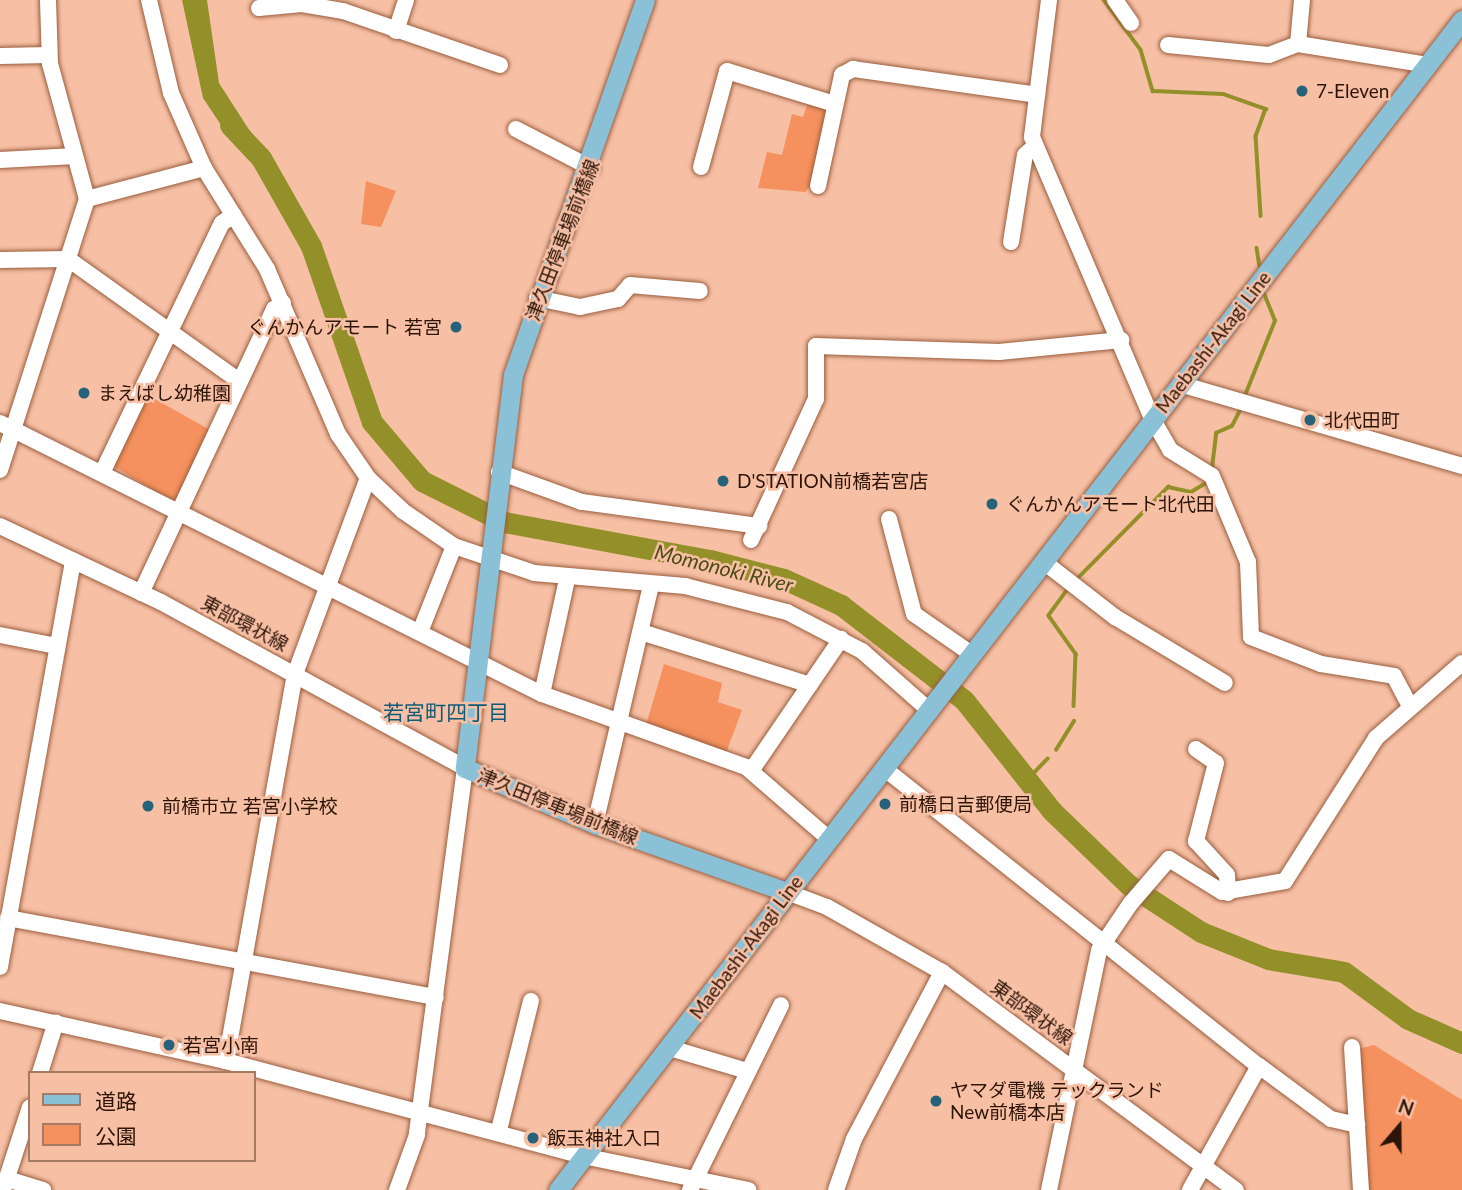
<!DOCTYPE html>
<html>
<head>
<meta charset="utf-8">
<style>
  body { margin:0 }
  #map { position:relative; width:1462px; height:1190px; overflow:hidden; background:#f7c0a5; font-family:Lato,"Noto Sans JP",sans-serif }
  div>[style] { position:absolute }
  .green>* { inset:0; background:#f5915e }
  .water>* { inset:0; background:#949029 }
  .stream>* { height:3.5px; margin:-1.75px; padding:0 1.75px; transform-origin:1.75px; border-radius:1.75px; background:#949029 }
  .river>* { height:21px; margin:-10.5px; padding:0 10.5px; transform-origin:10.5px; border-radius:10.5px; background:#949029 }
  .roads { filter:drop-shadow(0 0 2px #9a5d3e) drop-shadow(0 0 2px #9a5d3e) }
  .minor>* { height:16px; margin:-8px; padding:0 8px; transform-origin:8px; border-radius:8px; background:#fff }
  .major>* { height:19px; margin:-9.5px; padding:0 9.5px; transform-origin:9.5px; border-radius:9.5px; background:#8ac1d7 }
  .dots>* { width:19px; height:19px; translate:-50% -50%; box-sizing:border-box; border:4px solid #f7c0a5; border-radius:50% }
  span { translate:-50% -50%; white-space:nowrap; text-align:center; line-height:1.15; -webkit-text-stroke:5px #f7c0a5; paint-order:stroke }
  .poi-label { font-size:19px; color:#2d1408 }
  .left { translate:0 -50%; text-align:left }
  .right { translate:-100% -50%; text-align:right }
  .street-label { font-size:19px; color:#2d1408 }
  .water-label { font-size:21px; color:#4d4b16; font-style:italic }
  .neighbourhood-label { font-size:21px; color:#0f5b75 }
  .legend { position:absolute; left:28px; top:1071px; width:228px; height:91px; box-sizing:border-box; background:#f7c0a5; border:2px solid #a67b66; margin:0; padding:9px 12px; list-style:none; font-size:21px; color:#2d1408 }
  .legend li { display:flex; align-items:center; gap:14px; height:35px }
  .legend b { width:35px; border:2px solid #a67b66 }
  .north { position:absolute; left:1364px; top:1092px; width:70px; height:70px; -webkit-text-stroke:5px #f7c0a5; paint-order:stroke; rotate:20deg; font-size:19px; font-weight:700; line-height:28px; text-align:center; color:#2d1408 }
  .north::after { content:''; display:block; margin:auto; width:24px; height:32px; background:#2d1408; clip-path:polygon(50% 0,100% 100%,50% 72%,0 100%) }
</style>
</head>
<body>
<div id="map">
  <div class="green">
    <i style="clip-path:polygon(808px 103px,831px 109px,814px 182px,805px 192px,758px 188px,767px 152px,782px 155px,792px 114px,803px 117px)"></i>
    <i style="clip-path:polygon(366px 181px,396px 191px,381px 227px,361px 224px)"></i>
    <i style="clip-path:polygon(148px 395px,210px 430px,178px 497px,170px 500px,110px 464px)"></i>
    <i style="clip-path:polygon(664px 664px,722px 683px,718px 702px,742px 710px,726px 753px,646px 725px)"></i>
    <i style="clip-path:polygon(1374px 1045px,1462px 1100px,1462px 1190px,1366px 1190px,1358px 1049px)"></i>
  </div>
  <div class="water">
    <i style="clip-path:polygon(182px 0,207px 0,219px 83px,266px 156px,225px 131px,203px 98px)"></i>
  </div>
  <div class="stream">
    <i style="left:1104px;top:0;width:62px;rotate:53.5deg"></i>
    <i style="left:1141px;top:50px;width:43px;rotate:73.7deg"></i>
    <i style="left:1153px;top:91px;width:70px;rotate:2.5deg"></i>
    <i style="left:1223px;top:94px;width:46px;rotate:19.2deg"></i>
    <i style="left:1266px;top:109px;width:29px;rotate:110deg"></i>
    <i style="left:1256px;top:136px;width:80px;rotate:86.4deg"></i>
    <i style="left:1257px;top:248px;width:18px;rotate:81deg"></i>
    <i style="left:1244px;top:398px;width:83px;rotate:-68.1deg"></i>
    <i style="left:1275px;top:321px;width:31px;rotate:-112deg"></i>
    <i style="left:1212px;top:468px;width:35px;rotate:-83deg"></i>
    <i style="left:1216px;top:433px;width:17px;rotate:-24deg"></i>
    <i style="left:1232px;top:426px;width:20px;rotate:-63deg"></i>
    <i style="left:1079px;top:577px;width:127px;rotate:-45.3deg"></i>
    <i style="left:1168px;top:487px;width:24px;rotate:12deg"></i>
    <i style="left:1191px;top:492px;width:17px;rotate:-31deg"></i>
    <i style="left:1069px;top:588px;width:34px;rotate:126deg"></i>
    <i style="left:1049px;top:616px;width:47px;rotate:54.6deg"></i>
    <i style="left:1076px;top:654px;width:52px;rotate:92.2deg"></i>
    <i style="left:1056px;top:750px;width:34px;rotate:-58deg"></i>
    <i style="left:1028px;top:779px;width:28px;rotate:-46deg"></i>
  </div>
  <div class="river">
    <i style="left:230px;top:125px;width:45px;rotate:46.8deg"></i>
    <i style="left:261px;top:158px;width:101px;rotate:60.4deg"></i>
    <i style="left:311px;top:246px;width:186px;rotate:70.9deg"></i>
    <i style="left:372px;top:422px;width:77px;rotate:49.7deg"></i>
    <i style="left:422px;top:481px;width:92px;rotate:26.6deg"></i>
    <i style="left:504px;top:522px;width:209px;rotate:10.5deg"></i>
    <i style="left:710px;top:560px;width:76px;rotate:14.4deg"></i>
    <i style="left:784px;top:579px;width:63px;rotate:24.5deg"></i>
    <i style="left:841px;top:605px;width:155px;rotate:37.7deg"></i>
    <i style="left:964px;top:700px;width:142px;rotate:51.6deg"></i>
    <i style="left:1052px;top:811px;width:107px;rotate:43.9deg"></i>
    <i style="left:1129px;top:885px;width:86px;rotate:33.1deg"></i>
    <i style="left:1201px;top:932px;width:72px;rotate:21.9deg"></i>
    <i style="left:1268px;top:959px;width:77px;rotate:9.7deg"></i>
    <i style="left:1344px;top:972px;width:79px;rotate:36.3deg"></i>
    <i style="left:1408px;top:1019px;width:59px;rotate:24deg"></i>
  </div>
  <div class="roads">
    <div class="minor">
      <i style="left:149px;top:0;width:96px;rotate:76.7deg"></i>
      <i style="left:171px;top:93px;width:82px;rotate:66.3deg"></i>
      <i style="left:204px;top:168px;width:119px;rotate:58deg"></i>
      <i style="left:267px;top:269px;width:180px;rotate:66.7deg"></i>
      <i style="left:338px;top:434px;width:53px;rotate:55.7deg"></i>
      <i style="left:368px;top:478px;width:48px;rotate:43.3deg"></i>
      <i style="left:403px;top:511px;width:62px;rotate:34.5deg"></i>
      <i style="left:454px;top:546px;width:84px;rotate:18.6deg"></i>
      <i style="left:534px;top:573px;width:152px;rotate:4.9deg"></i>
      <i style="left:685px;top:586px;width:105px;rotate:14.3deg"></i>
      <i style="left:787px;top:612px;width:85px;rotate:27.5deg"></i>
      <i style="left:862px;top:651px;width:91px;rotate:41.4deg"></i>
      <i style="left:1049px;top:0;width:138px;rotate:97.1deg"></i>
      <i style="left:1032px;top:137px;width:308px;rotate:66.9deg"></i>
      <i style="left:1153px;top:420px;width:34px;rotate:60deg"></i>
      <i style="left:1170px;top:450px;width:49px;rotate:31.8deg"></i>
      <i style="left:1212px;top:476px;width:93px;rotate:67.3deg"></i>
      <i style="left:1248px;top:562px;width:75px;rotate:87.7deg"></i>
      <i style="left:1251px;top:637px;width:75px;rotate:21.1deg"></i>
      <i style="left:1321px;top:664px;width:74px;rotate:9.3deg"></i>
      <i style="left:1394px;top:676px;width:34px;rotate:62deg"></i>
      <i style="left:1115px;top:0;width:28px;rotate:55deg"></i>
      <i style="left:1302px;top:0;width:44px;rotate:95.2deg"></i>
      <i style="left:1298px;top:44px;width:131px;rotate:9.2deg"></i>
      <i style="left:259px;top:8px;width:43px;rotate:-5.3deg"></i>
      <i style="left:302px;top:4px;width:42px;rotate:9.7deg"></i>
      <i style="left:343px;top:11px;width:166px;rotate:19deg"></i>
      <i style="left:396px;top:31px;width:33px;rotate:-72deg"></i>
      <i style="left:1168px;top:45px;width:101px;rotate:5.7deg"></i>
      <i style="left:1269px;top:55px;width:31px;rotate:-21deg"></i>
      <i style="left:0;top:56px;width:49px;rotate:-1.2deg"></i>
      <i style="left:516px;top:129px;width:85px;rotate:27.5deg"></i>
      <i style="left:0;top:160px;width:75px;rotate:-3.1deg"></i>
      <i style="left:701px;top:167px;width:99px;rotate:-74.8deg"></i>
      <i style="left:727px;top:71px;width:113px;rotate:17deg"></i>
      <i style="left:818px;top:186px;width:114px;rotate:-77.8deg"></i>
      <i style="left:842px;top:75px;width:13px;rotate:-29deg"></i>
      <i style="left:853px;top:69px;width:186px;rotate:8deg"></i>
      <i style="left:87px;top:199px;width:121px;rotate:-14.8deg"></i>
      <i style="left:1011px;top:242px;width:88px;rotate:-80.9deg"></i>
      <i style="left:1025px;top:155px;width:13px;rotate:-42deg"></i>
      <i style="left:0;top:260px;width:68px;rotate:-0.8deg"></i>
      <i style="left:68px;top:259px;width:210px;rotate:35.5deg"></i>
      <i style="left:537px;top:298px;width:44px;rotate:11.8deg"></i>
      <i style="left:580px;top:307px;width:39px;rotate:-12deg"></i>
      <i style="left:618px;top:299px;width:18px;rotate:-49deg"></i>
      <i style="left:630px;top:285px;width:70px;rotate:4.9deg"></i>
      <i style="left:1180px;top:384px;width:294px;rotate:16.2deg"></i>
      <i style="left:0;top:423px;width:606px;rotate:26.57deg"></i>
      <i style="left:542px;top:694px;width:217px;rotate:19.7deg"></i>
      <i style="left:746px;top:767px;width:110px;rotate:40.9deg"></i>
      <i style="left:0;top:470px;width:285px;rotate:-72.2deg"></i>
      <i style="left:87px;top:199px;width:140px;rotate:-105.3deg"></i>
      <i style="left:50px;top:64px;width:64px;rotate:-91.8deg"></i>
      <i style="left:499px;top:472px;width:88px;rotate:19.9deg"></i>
      <i style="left:582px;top:502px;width:179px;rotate:7.7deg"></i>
      <i style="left:102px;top:473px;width:277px;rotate:-64.4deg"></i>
      <i style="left:222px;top:223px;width:14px;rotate:-34deg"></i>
      <i style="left:889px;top:519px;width:98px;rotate:75.3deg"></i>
      <i style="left:914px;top:614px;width:72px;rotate:34.8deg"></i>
      <i style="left:0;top:526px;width:178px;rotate:25.3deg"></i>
      <i style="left:161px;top:602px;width:346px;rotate:28.6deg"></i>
      <i style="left:465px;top:768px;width:370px;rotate:97.5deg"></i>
      <i style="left:417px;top:1135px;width:59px;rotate:110deg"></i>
      <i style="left:751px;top:540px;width:155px;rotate:-65.3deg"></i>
      <i style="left:816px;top:399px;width:53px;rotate:-90deg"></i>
      <i style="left:816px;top:346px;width:183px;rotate:1.9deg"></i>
      <i style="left:999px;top:352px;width:123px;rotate:-5.6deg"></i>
      <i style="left:1044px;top:562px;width:90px;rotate:37.8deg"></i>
      <i style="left:1115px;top:617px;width:128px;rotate:31deg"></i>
      <i style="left:141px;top:593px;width:314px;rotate:-64.9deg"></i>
      <i style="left:274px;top:309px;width:11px;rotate:-34deg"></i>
      <i style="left:420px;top:632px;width:92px;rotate:-68.4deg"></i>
      <i style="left:641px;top:632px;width:177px;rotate:17.4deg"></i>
      <i style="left:0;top:635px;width:57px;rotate:11.1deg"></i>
      <i style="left:542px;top:694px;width:118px;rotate:-77.7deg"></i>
      <i style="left:1196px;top:749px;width:24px;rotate:35deg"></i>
      <i style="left:1216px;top:763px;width:81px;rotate:104.4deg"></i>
      <i style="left:1196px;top:841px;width:46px;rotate:47.6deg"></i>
      <i style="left:1227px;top:875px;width:18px;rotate:87deg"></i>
      <i style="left:885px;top:769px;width:478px;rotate:38.5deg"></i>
      <i style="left:1259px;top:1066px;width:89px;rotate:36.4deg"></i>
      <i style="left:1331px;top:1119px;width:27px;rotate:13deg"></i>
      <i style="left:751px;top:771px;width:160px;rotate:-55.7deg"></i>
      <i style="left:595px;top:824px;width:245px;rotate:-76.8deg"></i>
      <i style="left:787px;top:892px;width:43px;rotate:20.6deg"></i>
      <i style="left:827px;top:907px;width:132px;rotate:29.5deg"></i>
      <i style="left:942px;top:972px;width:366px;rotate:36.6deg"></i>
      <i style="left:8px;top:918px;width:435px;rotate:10.5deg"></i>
      <i style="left:0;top:967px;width:413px;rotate:-79.8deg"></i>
      <i style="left:0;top:1011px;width:231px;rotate:12.5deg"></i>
      <i style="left:226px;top:1061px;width:369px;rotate:14.9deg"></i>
      <i style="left:583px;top:1156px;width:169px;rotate:11.6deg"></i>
      <i style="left:1352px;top:1047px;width:143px;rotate:86.4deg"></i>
      <i style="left:670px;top:1048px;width:80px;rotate:16.6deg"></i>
      <i style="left:226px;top:1061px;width:393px;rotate:-79.9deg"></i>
      <i style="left:295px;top:674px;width:209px;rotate:-69.6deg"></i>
      <i style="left:40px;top:1073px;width:53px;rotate:-72.6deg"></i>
      <i style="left:499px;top:1130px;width:133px;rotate:-76.1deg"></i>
      <i style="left:7px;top:1179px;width:38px;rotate:17deg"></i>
      <i style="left:3px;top:1190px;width:87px;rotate:-72deg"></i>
      <i style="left:690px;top:1190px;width:206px;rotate:-63.8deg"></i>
      <i style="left:836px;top:1190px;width:54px;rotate:-70.6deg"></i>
      <i style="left:854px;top:1139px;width:189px;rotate:-62.2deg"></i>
      <i style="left:1049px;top:1190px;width:245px;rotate:-78.2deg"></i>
      <i style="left:1099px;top:950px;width:57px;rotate:-55.8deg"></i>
      <i style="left:1131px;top:903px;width:58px;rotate:-49.2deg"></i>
      <i style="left:1169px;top:859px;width:62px;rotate:31.9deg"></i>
      <i style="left:1222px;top:892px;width:64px;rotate:-9.9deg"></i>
      <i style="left:1285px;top:881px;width:169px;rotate:-57.5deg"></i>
      <i style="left:1376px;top:738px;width:114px;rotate:-41.1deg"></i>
      <i style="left:1190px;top:1190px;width:142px;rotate:-60.9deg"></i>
    </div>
    <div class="major">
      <i style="left:645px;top:0;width:398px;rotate:109.4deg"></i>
      <i style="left:513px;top:375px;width:396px;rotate:97deg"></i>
      <i style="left:465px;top:768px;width:142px;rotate:23.3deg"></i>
      <i style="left:595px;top:824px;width:204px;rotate:19.5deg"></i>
      <i style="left:558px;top:1190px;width:1479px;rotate:-52.31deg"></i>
    </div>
  </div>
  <div class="dots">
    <i style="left:1302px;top:91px;background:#26627a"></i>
    <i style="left:456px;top:327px;background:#26627a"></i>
    <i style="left:84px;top:393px;background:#26627a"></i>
    <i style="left:1310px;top:420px;background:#26627a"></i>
    <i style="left:723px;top:481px;background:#26627a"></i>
    <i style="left:992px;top:504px;background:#26627a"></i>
    <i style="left:885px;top:804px;background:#26627a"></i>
    <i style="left:148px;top:806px;background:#26627a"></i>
    <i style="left:169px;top:1045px;background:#26627a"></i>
    <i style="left:936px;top:1101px;background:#26627a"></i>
    <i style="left:533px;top:1138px;background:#26627a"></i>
  </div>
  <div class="poi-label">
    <span class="left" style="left:1316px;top:91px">7-Eleven</span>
    <span class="right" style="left:442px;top:327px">ぐんかんアモート 若宮</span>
    <span class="left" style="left:98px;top:393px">まえばし幼稚園</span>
    <span class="left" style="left:1324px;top:420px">北代田町</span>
    <span class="left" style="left:737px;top:481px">D'STATION前橋若宮店</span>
    <span class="left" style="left:1006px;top:504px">ぐんかんアモート北代田</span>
    <span class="left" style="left:899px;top:804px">前橋日吉郵便局</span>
    <span class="left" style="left:162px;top:806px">前橋市立 若宮小学校</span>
    <span class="left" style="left:183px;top:1045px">若宮小南</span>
    <span class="left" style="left:950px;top:1101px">ヤマダ電機 テックランド<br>New前橋本店</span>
    <span class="left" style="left:547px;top:1138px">飯玉神社入口</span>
  </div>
  <div class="street-label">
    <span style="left:562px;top:240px;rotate:-69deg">津久田停車場前橋線</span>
    <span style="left:1213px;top:342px;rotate:-52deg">Maebashi-Akagi Line</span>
    <span style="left:245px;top:623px;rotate:28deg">東部環状線</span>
    <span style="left:558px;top:806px;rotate:22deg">津久田停車場前橋線</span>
    <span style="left:746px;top:947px;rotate:-53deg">Maebashi-Akagi Line</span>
    <span style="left:1032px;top:1012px;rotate:36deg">東部環状線</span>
  </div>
  <div class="water-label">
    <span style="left:724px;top:568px;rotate:14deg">Momonoki River</span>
  </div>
  <div class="neighbourhood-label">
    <span style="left:446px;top:712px">若宮町四丁目</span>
  </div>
  <ul class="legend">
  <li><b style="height:9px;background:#8ac1d7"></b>道路</li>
  <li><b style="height:19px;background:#f5915e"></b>公園</li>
  </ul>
  <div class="north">N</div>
</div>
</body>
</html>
